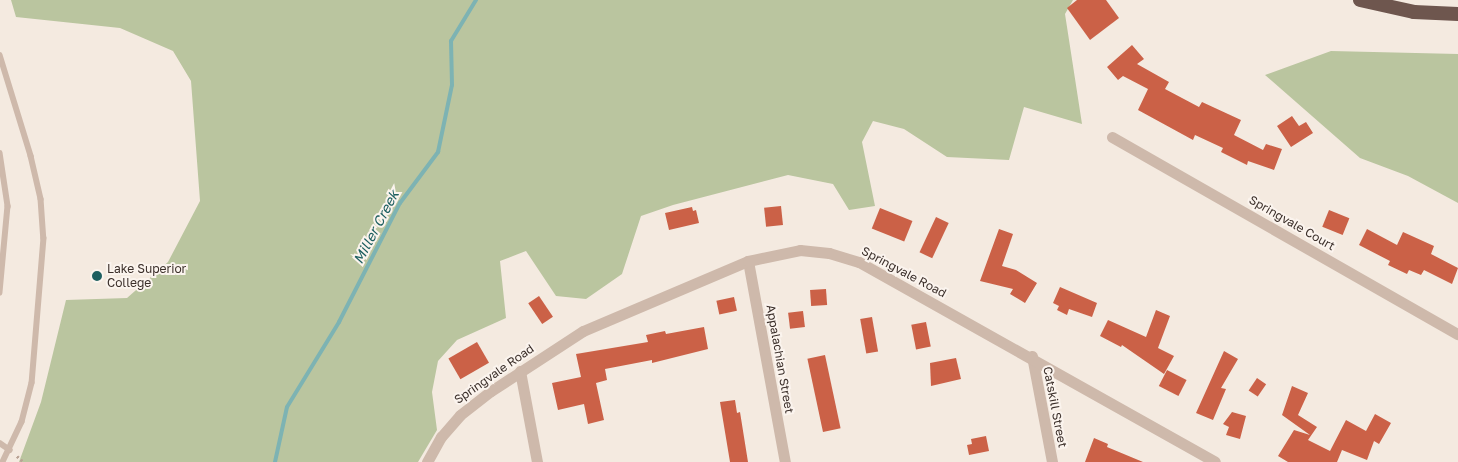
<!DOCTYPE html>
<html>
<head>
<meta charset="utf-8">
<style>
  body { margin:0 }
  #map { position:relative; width:1458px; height:462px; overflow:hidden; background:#f4eae0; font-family:"Golos Text",sans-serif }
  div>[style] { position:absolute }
  .green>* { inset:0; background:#bac59f }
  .stream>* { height:4px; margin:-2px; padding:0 2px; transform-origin:2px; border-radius:2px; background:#7db3b3 }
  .building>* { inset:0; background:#cb6147; transform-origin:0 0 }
  .path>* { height:2.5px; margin-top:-1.25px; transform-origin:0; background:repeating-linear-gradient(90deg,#baa395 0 2.5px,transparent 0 5px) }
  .service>* { height:5.5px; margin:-2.75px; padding:0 2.75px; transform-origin:2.75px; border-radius:2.75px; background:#ceb9ab }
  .minor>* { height:11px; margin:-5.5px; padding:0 5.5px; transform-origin:5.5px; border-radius:5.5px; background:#ceb9ab }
  .trunk>* { height:14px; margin:-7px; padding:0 7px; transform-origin:7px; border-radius:7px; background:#6e564e }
  .dots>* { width:14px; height:14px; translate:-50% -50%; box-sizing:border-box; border:2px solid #fbf4ee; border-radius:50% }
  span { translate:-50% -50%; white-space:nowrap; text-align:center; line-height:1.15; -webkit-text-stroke:4px #fbf4ee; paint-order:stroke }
  .street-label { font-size:12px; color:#3b2f2a }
  .poi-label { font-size:12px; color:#3b2f2a }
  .left { translate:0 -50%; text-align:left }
  .water-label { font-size:14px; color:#1d5f60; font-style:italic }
</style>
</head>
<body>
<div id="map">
  <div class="green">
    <i style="clip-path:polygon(11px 0,1073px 0,1065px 14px,1082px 124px,1024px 107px,1009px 160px,947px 157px,904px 129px,873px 121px,862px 142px,875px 206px,849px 210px,833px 184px,788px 175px,673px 205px,641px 216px,622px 274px,586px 299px,556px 296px,526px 251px,500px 261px,506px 318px,457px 340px,438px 361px,432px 392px,437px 430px,418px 462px,19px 462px,41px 402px,66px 300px,127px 298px,168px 262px,200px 201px,191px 81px,173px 51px,120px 28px,16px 17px)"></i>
    <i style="clip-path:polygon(1331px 51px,1458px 54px,1458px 203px,1408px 176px,1360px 158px,1265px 75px)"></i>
  </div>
  <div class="stream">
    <i style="left:275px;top:462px;width:56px;rotate:-77.7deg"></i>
    <i style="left:287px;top:407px;width:100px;rotate:-58.5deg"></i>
    <i style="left:339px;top:322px;width:134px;rotate:-62.9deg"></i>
    <i style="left:400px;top:203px;width:64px;rotate:-53.3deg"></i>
    <i style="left:438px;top:152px;width:68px;rotate:-78.2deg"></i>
    <i style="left:452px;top:85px;width:44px;rotate:-91.3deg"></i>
    <i style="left:451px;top:41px;width:48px;rotate:-58.6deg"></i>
  </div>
  <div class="building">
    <i style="clip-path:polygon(1077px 0,1106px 0,1119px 18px,1090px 40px,1067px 8px)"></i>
    <i style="clip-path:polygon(1132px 45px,1144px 59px,1137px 64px,1169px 82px,1165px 89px,1199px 107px,1202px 102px,1241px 120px,1234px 135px,1263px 150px,1266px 144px,1282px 149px,1274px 170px,1248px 161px,1247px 165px,1221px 152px,1223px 148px,1195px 135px,1193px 140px,1138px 110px,1148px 89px,1123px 76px,1118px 80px,1107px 67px)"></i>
    <i style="clip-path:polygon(1292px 116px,1299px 126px,1306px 122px,1313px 133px,1291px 147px,1277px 126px)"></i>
    <i style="left:781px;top:206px;width:19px;height:17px;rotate:84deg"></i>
    <i style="clip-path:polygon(692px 207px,693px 211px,696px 210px,699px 223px,669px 230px,665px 213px)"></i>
    <i style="left:880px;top:208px;width:35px;height:22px;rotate:22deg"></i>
    <i style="left:1329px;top:210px;width:22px;height:18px;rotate:22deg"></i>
    <i style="left:936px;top:217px;width:14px;height:39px;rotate:25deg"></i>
    <i style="clip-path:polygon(999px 229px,1013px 234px,1002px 266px,1016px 270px,1037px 283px,1025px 303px,1010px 294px,1013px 289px,980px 281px)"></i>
    <i style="clip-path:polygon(1367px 229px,1397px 245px,1403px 232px,1434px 246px,1431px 254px,1458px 268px,1452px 284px,1424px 270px,1421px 275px,1409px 270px,1407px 274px,1388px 265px,1390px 261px,1359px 245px)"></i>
    <i style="clip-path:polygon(1060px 287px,1097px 303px,1092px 317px,1069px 309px,1067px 315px,1057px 310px,1059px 306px,1053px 303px)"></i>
    <i style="left:826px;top:289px;width:16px;height:16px;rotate:86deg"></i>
    <i style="left:539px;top:296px;width:25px;height:13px;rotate:56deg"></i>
    <i style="left:734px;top:297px;width:14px;height:18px;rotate:78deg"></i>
    <i style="clip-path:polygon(1156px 310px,1170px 316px,1158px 348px,1174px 356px,1164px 374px,1122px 345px,1121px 347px,1100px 336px,1108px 320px,1146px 337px)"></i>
    <i style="left:803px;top:311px;width:16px;height:15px;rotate:83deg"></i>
    <i style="left:872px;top:317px;width:35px;height:12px;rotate:80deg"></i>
    <i style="left:926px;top:322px;width:25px;height:15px;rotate:79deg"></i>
    <i style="clip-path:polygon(704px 327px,708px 349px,652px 363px,652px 360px,605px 369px,607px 380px,596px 383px,604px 420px,588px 424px,584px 404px,558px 410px,552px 383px,581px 377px,576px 354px,648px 342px,646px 335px,665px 331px,666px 334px)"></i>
    <i style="left:477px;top:342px;width:24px;height:33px;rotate:60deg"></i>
    <i style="clip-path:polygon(1224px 351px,1238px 359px,1221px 388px,1226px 389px,1213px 420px,1196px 413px)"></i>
    <i style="left:825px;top:355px;width:75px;height:18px;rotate:78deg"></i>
    <i style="clip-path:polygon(956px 358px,961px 379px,931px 386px,930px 363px)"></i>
    <i style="left:1167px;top:370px;width:22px;height:18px;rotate:27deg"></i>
    <i style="left:1257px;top:378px;width:11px;height:15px;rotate:34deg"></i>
    <i style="clip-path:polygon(1292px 386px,1308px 393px,1298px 415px,1317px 427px,1308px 440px,1330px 451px,1346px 420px,1366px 431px,1375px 414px,1391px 423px,1379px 444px,1374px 441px,1367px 460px,1342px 450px,1337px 462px,1288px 462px,1278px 456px,1294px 430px,1310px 435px,1282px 415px)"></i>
    <i style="clip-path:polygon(735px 400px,737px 413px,740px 412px,748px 462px,730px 462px,720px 402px)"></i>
    <i style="clip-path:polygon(1232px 412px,1246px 416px,1240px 439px,1226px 435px,1229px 427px,1223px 424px)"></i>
    <i style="clip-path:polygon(986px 436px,989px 451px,969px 455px,967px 445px,972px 444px,971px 439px)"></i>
    <i style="clip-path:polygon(1094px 438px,1108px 444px,1107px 447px,1143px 462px,1085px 462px)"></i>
  </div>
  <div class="path">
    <i style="left:17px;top:456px;width:9px;rotate:41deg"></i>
  </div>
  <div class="service">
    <i style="left:0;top:55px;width:106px;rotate:72.9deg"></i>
    <i style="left:31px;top:156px;width:44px;rotate:76.9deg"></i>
    <i style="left:41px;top:199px;width:39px;rotate:86deg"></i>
    <i style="left:44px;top:238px;width:145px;rotate:94.7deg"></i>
    <i style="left:32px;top:383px;width:40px;rotate:104.4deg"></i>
    <i style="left:22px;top:422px;width:44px;rotate:115.4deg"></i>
    <i style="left:0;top:153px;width:54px;rotate:81.4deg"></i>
    <i style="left:8px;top:206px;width:87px;rotate:95.3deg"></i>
    <i style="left:0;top:443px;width:12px;rotate:35deg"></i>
  </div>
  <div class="minor">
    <i style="left:1112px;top:137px;width:398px;rotate:29.7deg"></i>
    <i style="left:748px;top:261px;width:204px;rotate:79.6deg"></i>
    <i style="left:1032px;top:356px;width:108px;rotate:79.3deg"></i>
    <i style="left:520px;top:371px;width:93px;rotate:79.4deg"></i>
    <i style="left:427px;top:462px;width:29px;rotate:-61deg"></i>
    <i style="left:441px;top:437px;width:29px;rotate:-49deg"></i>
    <i style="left:460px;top:415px;width:39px;rotate:-38deg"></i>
    <i style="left:491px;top:391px;width:110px;rotate:-33.1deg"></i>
    <i style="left:583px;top:331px;width:179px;rotate:-23deg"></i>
    <i style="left:748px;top:261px;width:53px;rotate:-11.9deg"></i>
    <i style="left:800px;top:250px;width:29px;rotate:6deg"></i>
    <i style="left:829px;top:253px;width:31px;rotate:17deg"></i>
    <i style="left:859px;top:262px;width:408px;rotate:29.3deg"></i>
  </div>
  <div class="trunk">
    <i style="left:1360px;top:0;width:55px;rotate:12.5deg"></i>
    <i style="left:1414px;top:12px;width:44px;rotate:2.6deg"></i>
  </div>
  <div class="dots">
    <i style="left:97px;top:276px;background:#1d5f60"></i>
  </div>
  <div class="street-label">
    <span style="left:1292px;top:223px;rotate:30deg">Springvale Court</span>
    <span style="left:904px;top:272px;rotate:28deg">Springvale Road</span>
    <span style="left:780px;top:359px;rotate:80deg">Appalachian Street</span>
    <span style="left:494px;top:374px;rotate:-35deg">Springvale Road</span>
    <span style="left:1055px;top:407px;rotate:79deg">Catskill Street</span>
  </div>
  <div class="poi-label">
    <span class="left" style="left:107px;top:276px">Lake Superior<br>College</span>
  </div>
  <div class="water-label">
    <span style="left:376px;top:227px;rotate:-62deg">Miller Creek</span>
  </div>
</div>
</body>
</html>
